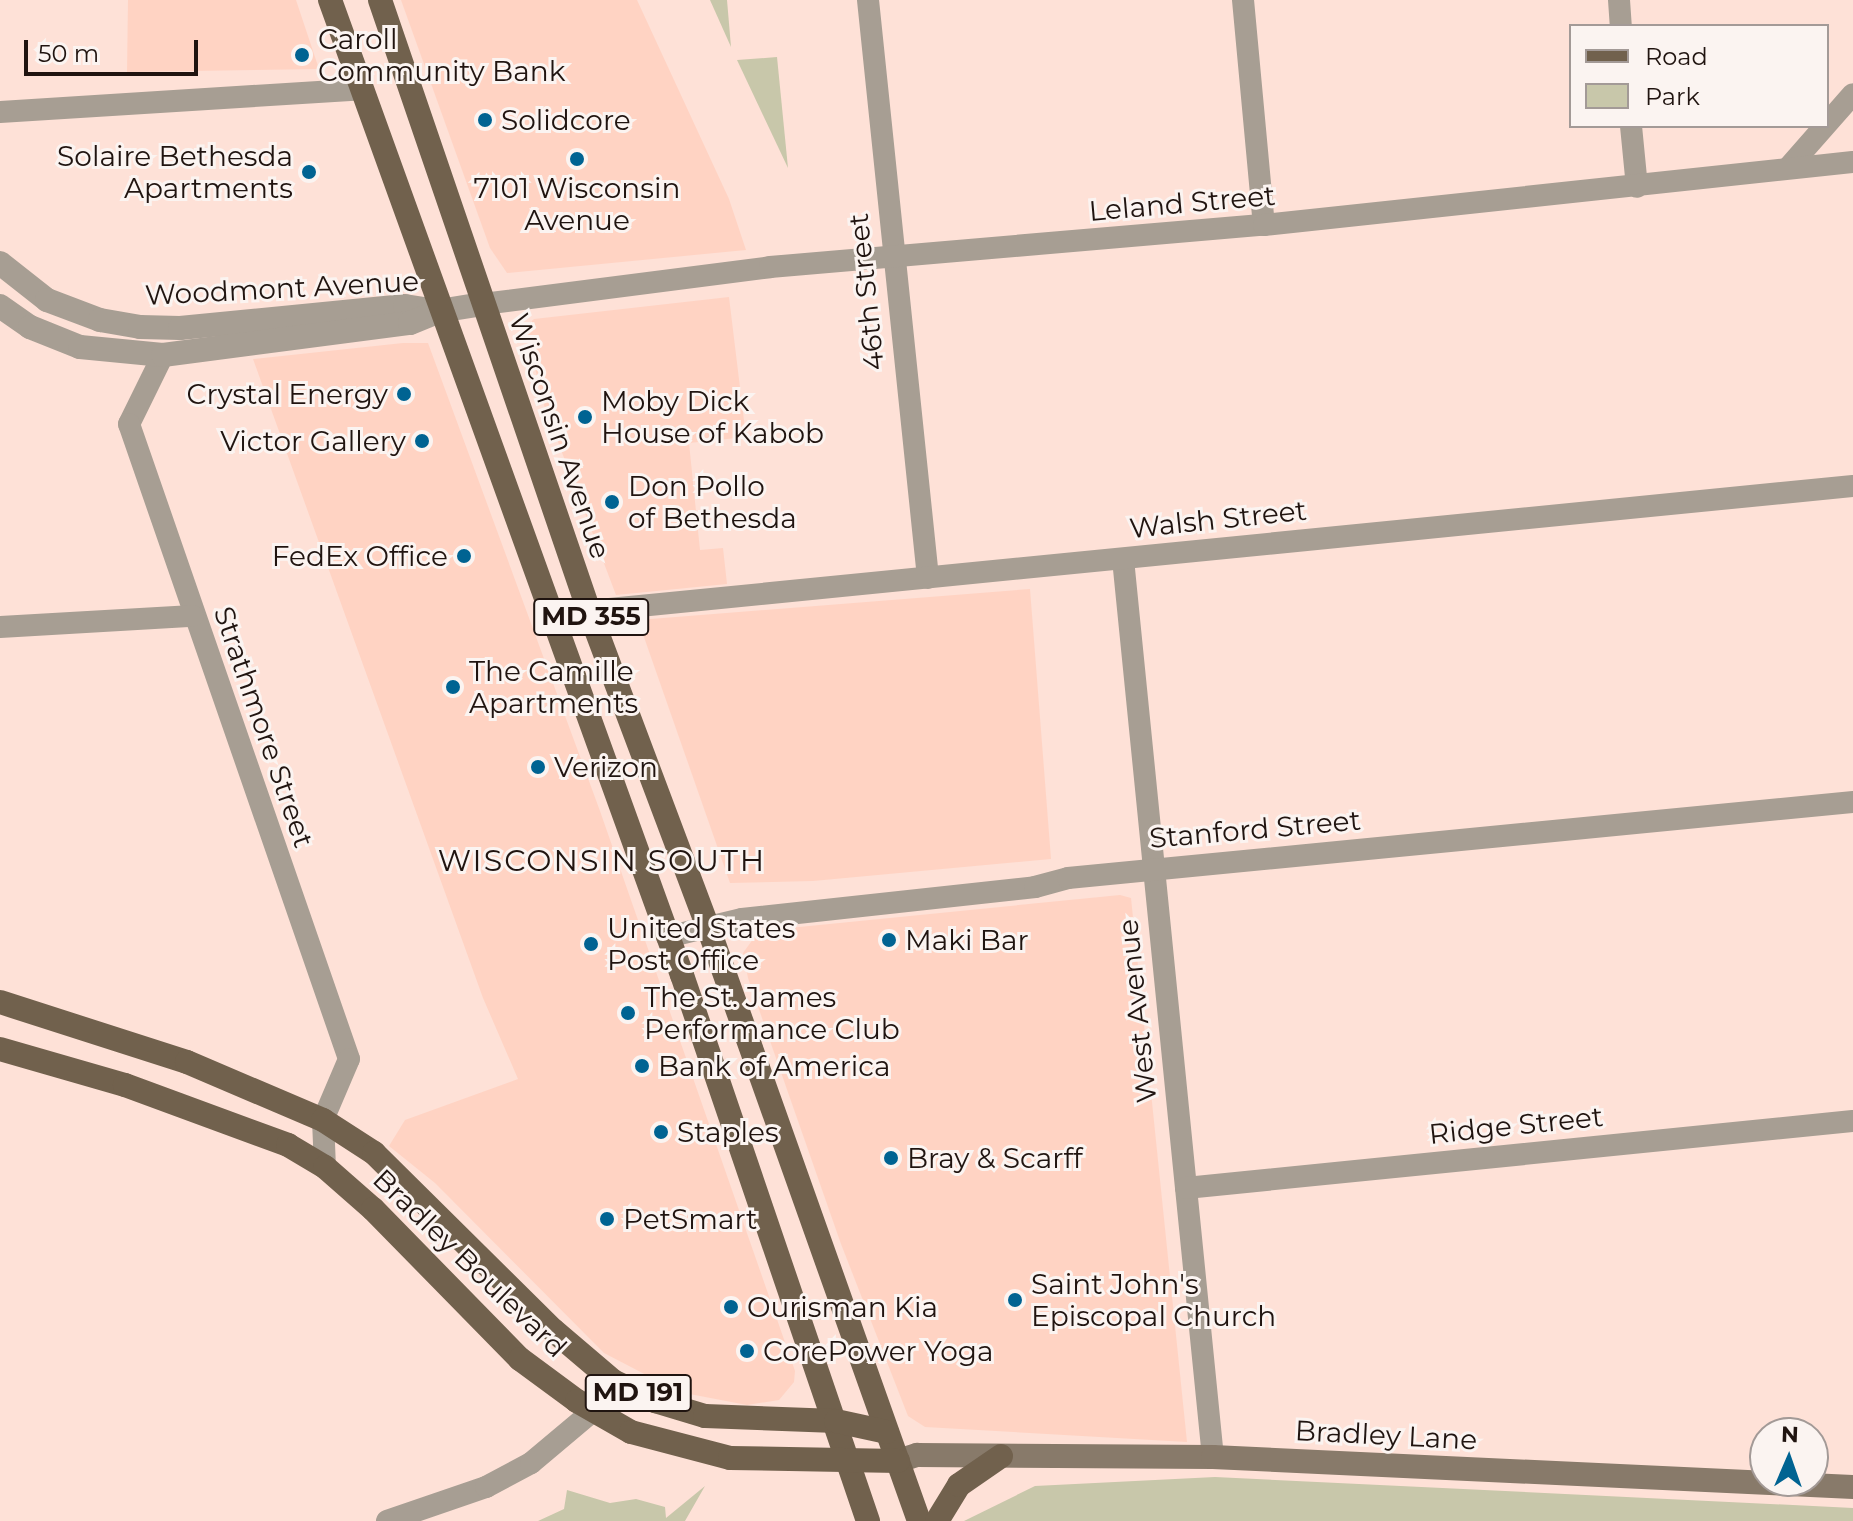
<!DOCTYPE html>
<html>
<head>
<meta charset="utf-8">
<style>
  body { margin:0 }
  #map { position:relative; width:1853px; height:1521px; overflow:hidden; background:#fee1d7; font-family:Montserrat,sans-serif }
  div>[style] { position:absolute }
  .built>* { inset:0; background:#ffd3c3 }
  .green>* { inset:0; background:#c8c7aa }
  .minor>* { height:22px; margin:-11px; padding:0 11px; transform-origin:11px; border-radius:11px; background:#a79e93 }
  .tertiary>* { height:24px; margin:-12px; padding:0 12px; transform-origin:12px; border-radius:12px; background:#a79e93 }
  .secondary>* { height:24px; margin:-12px; padding:0 12px; transform-origin:12px; border-radius:12px; background:#887a6a }
  .primary>* { height:24px; margin:-12px; padding:0 12px; transform-origin:12px; border-radius:12px; background:#71614d }
  .dots>* { width:22px; height:22px; translate:-50% -50%; box-sizing:border-box; border:4px solid #fbf4f1; border-radius:50% }
  span { translate:-50% -50%; white-space:nowrap; text-align:center; line-height:1.15; -webkit-text-stroke:6px #fbf4f1; paint-order:stroke }
  .shield-label span { padding:2px 6px; background:#fbf4f1; border:2px solid; border-radius:6px; -webkit-text-stroke-width:0 }
  .shield-label { font-size:26px; color:#201410; font-weight:700 }
  .poi-label { font-size:28px; color:#201410 }
  .left { translate:0 -50%; text-align:left }
  .right { translate:-100% -50%; text-align:right }
  .street-label { font-size:28px; color:#201410 }
  .neighbourhood-label { font-size:30px; color:#201410; letter-spacing:2px }
  .legend { position:absolute; left:1569px; top:24px; width:260px; height:104px; box-sizing:border-box; background:#fbf4f1; border:2px solid #a39a97; margin:0; padding:10px 14px; list-style:none; font-size:24px; color:#201410 }
  .legend li { display:flex; align-items:center; gap:16px; height:40px }
  .legend b { width:40px; border:2px solid #a39a97 }
  .north { position:absolute; left:1749px; top:1417px; width:80px; height:80px; box-sizing:border-box; background:#fbf4f1; border:2px solid #a39a97; border-radius:50%; rotate:2deg; font-size:22px; font-weight:700; line-height:32px; text-align:center; color:#201410 }
  .north::after { content:''; display:block; margin:auto; width:28px; height:36px; background:#006392; clip-path:polygon(50% 0,100% 100%,50% 72%,0 100%) }
  .scale { position:absolute; left:24px; top:40px; width:174px; height:36px; box-sizing:border-box; border:4px solid #201410; border-top:0; padding-left:10px; font-size:24px; line-height:28px; white-space:nowrap; color:#201410; -webkit-text-stroke:6px #fbf4f1; paint-order:stroke }
</style>
</head>
<body>
<div id="map">
  <div class="built">
    <i style="clip-path:polygon(128px 0,296px 0,319px 69px,127px 72px)"></i>
    <i style="clip-path:polygon(401px 0,637px 0,729px 199px,746px 250px,507px 273px,490px 248px)"></i>
    <i style="clip-path:polygon(729px 297px,746px 437px,689px 443px,700px 550px,723px 548px,727px 584px,616px 595px,544px 405px,525px 327px,534px 319px)"></i>
    <i style="clip-path:polygon(403px 343px,428px 343px,600px 811px,795px 1371px,794px 1382px,779px 1400px,747px 1405px,679px 1392px,604px 1353px,435px 1183px,389px 1146px,405px 1120px,518px 1079px,483px 998px,253px 359px)"></i>
    <i style="clip-path:polygon(1030px 589px,1051px 859px,813px 881px,730px 883px,638px 620px)"></i>
    <i style="clip-path:polygon(1120px 895px,1131px 898px,1187px 1442px,925px 1427px,908px 1416px,841px 1244px,748px 978px,743px 953px,756px 935px,769px 930px)"></i>
  </div>
  <div class="green">
    <i style="clip-path:polygon(710px 0,727px 0,731px 47px)"></i>
    <i style="clip-path:polygon(777px 57px,788px 168px,737px 60px)"></i>
    <i style="clip-path:polygon(1215px 1477px,1853px 1508px,1853px 1521px,964px 1521px,1035px 1486px)"></i>
    <i style="clip-path:polygon(705px 1486px,685px 1521px,538px 1521px,564px 1509px,567px 1490px,610px 1503px,636px 1499px,665px 1507px,666px 1518px)"></i>
  </div>
  <div class="minor">
    <i style="left:868px;top:0;width:581px;rotate:84.07deg"></i>
    <i style="left:1243px;top:0;width:226px;rotate:84.7deg"></i>
    <i style="left:1619px;top:0;width:26px;rotate:86deg"></i>
    <i style="left:0;top:112px;width:363px;rotate:-3.6deg"></i>
    <i style="left:1631px;top:126px;width:61px;rotate:84.4deg"></i>
    <i style="left:1788px;top:168px;width:98px;rotate:-48.7deg"></i>
    <i style="left:483px;top:304px;width:289px;rotate:-7.3deg"></i>
    <i style="left:770px;top:267px;width:496px;rotate:-4.9deg"></i>
    <i style="left:1264px;top:225px;width:592px;rotate:-6.11deg"></i>
    <i style="left:163px;top:355px;width:77px;rotate:116.2deg"></i>
    <i style="left:129px;top:424px;width:672px;rotate:70.89deg"></i>
    <i style="left:349px;top:1059px;width:66px;rotate:113.1deg"></i>
    <i style="left:323px;top:1120px;width:47px;rotate:87.6deg"></i>
    <i style="left:1123px;top:559px;width:902px;rotate:84.28deg"></i>
    <i style="left:589px;top:611px;width:1270px;rotate:-5.65deg"></i>
    <i style="left:0;top:627px;width:193px;rotate:-3.3deg"></i>
    <i style="left:667px;top:937px;width:77px;rotate:-13.5deg"></i>
    <i style="left:742px;top:919px;width:295px;rotate:-6.2deg"></i>
    <i style="left:1035px;top:887px;width:34px;rotate:-15deg"></i>
    <i style="left:1068px;top:878px;width:789px;rotate:-5.53deg"></i>
    <i style="left:1186px;top:1188px;width:670px;rotate:-5.74deg"></i>
    <i style="left:387px;top:1521px;width:105px;rotate:-19deg"></i>
    <i style="left:486px;top:1487px;width:51px;rotate:-28.1deg"></i>
    <i style="left:531px;top:1463px;width:81px;rotate:-40deg"></i>
  </div>
  <div class="tertiary">
    <i style="left:0;top:263px;width:60px;rotate:38.2deg"></i>
    <i style="left:47px;top:300px;width:57px;rotate:20.7deg"></i>
    <i style="left:100px;top:320px;width:41px;rotate:9.9deg"></i>
    <i style="left:140px;top:327px;width:40px;rotate:1.4deg"></i>
    <i style="left:180px;top:328px;width:226px;rotate:-5.6deg"></i>
    <i style="left:405px;top:306px;width:32px;rotate:9deg"></i>
    <i style="left:0;top:306px;width:37px;rotate:35deg"></i>
    <i style="left:30px;top:327px;width:54px;rotate:21.8deg"></i>
    <i style="left:80px;top:347px;width:83px;rotate:5.5deg"></i>
    <i style="left:163px;top:355px;width:249px;rotate:-7.4deg"></i>
    <i style="left:410px;top:323px;width:31px;rotate:-22deg"></i>
    <i style="left:439px;top:311px;width:45px;rotate:-9deg"></i>
  </div>
  <div class="secondary">
    <i style="left:898px;top:1461px;width:20px;rotate:-18deg"></i>
    <i style="left:917px;top:1455px;width:296px;rotate:0.4deg"></i>
    <i style="left:1213px;top:1457px;width:641px;rotate:2.68deg"></i>
  </div>
  <div class="primary">
    <i style="left:330px;top:0;width:1037px;rotate:70.15deg"></i>
    <i style="left:682px;top:975px;width:577px;rotate:71.19deg"></i>
    <i style="left:380px;top:0;width:646px;rotate:71.12deg"></i>
    <i style="left:589px;top:611px;width:338px;rotate:69.4deg"></i>
    <i style="left:708px;top:927px;width:630px;rotate:70.44deg"></i>
    <i style="left:0;top:1002px;width:196px;rotate:17.8deg"></i>
    <i style="left:187px;top:1062px;width:148px;rotate:23.1deg"></i>
    <i style="left:323px;top:1120px;width:61px;rotate:32.9deg"></i>
    <i style="left:374px;top:1153px;width:252px;rotate:44.7deg"></i>
    <i style="left:553px;top:1330px;width:79px;rotate:40.4deg"></i>
    <i style="left:613px;top:1381px;width:47px;rotate:25.5deg"></i>
    <i style="left:655px;top:1401px;width:52px;rotate:16.7deg"></i>
    <i style="left:705px;top:1416px;width:131px;rotate:2.2deg"></i>
    <i style="left:836px;top:1421px;width:52px;rotate:12.2deg"></i>
    <i style="left:0;top:1049px;width:130px;rotate:16.1deg"></i>
    <i style="left:125px;top:1085px;width:174px;rotate:20.2deg"></i>
    <i style="left:288px;top:1145px;width:43px;rotate:30.7deg"></i>
    <i style="left:325px;top:1167px;width:64px;rotate:41.2deg"></i>
    <i style="left:373px;top:1209px;width:210px;rotate:45.6deg"></i>
    <i style="left:520px;top:1359px;width:71px;rotate:36.4deg"></i>
    <i style="left:577px;top:1401px;width:62px;rotate:29.9deg"></i>
    <i style="left:631px;top:1432px;width:102px;rotate:14.7deg"></i>
    <i style="left:730px;top:1458px;width:168px;rotate:1deg"></i>
    <i style="left:937px;top:1521px;width:42px;rotate:-58.6deg"></i>
    <i style="left:959px;top:1485px;width:51px;rotate:-34.6deg"></i>
  </div>
  <div class="dots">
    <i style="left:302px;top:55px;background:#006392"></i>
    <i style="left:485px;top:120px;background:#006392"></i>
    <i style="left:577px;top:159px;background:#006392"></i>
    <i style="left:309px;top:172px;background:#006392"></i>
    <i style="left:404px;top:394px;background:#006392"></i>
    <i style="left:585px;top:417px;background:#006392"></i>
    <i style="left:422px;top:441px;background:#006392"></i>
    <i style="left:612px;top:502px;background:#006392"></i>
    <i style="left:464px;top:556px;background:#006392"></i>
    <i style="left:453px;top:687px;background:#006392"></i>
    <i style="left:538px;top:767px;background:#006392"></i>
    <i style="left:889px;top:940px;background:#006392"></i>
    <i style="left:591px;top:944px;background:#006392"></i>
    <i style="left:628px;top:1013px;background:#006392"></i>
    <i style="left:642px;top:1066px;background:#006392"></i>
    <i style="left:661px;top:1132px;background:#006392"></i>
    <i style="left:891px;top:1158px;background:#006392"></i>
    <i style="left:607px;top:1219px;background:#006392"></i>
    <i style="left:1015px;top:1300px;background:#006392"></i>
    <i style="left:731px;top:1307px;background:#006392"></i>
    <i style="left:747px;top:1351px;background:#006392"></i>
  </div>
  <div class="shield-label">
    <span style="left:591px;top:617px">MD 355</span>
    <span style="left:638px;top:1393px">MD 191</span>
  </div>
  <div class="poi-label">
    <span class="left" style="left:318px;top:55px">Caroll<br>Community Bank</span>
    <span class="left" style="left:501px;top:120px">Solidcore</span>
    <span class="right" style="left:293px;top:172px">Solaire Bethesda<br>Apartments</span>
    <span style="left:577px;top:204px">7101 Wisconsin<br>Avenue</span>
    <span class="right" style="left:388px;top:394px">Crystal Energy</span>
    <span class="left" style="left:601px;top:417px">Moby Dick<br>House of Kabob</span>
    <span class="right" style="left:406px;top:441px">Victor Gallery</span>
    <span class="left" style="left:628px;top:502px">Don Pollo<br>of Bethesda</span>
    <span class="right" style="left:448px;top:556px">FedEx Office</span>
    <span class="left" style="left:469px;top:687px">The Camille<br>Apartments</span>
    <span class="left" style="left:554px;top:767px">Verizon</span>
    <span class="left" style="left:607px;top:944px">United States<br>Post Office</span>
    <span class="left" style="left:905px;top:940px">Maki Bar</span>
    <span class="left" style="left:644px;top:1013px">The St. James<br>Performance Club</span>
    <span class="left" style="left:658px;top:1066px">Bank of America</span>
    <span class="left" style="left:677px;top:1132px">Staples</span>
    <span class="left" style="left:907px;top:1158px">Bray &amp; Scarff</span>
    <span class="left" style="left:623px;top:1219px">PetSmart</span>
    <span class="left" style="left:1031px;top:1300px">Saint John's<br>Episcopal Church</span>
    <span class="left" style="left:747px;top:1307px">Ourisman Kia</span>
    <span class="left" style="left:763px;top:1351px">CorePower Yoga</span>
  </div>
  <div class="street-label">
    <span style="left:1182px;top:203px;rotate:-5deg">Leland Street</span>
    <span style="left:282px;top:288px;rotate:-3deg">Woodmont Avenue</span>
    <span style="left:866px;top:292px;rotate:-96deg">46th Street</span>
    <span style="left:560px;top:436px;rotate:71deg">Wisconsin Avenue</span>
    <span style="left:1218px;top:519px;rotate:-6deg">Walsh Street</span>
    <span style="left:264px;top:727px;rotate:71deg">Strathmore Street</span>
    <span style="left:1255px;top:829px;rotate:-5deg">Stanford Street</span>
    <span style="left:1137px;top:1011px;rotate:-96deg">West Avenue</span>
    <span style="left:1516px;top:1125px;rotate:-6deg">Ridge Street</span>
    <span style="left:470px;top:1263px;rotate:44deg">Bradley Boulevard</span>
    <span style="left:1386px;top:1435px;rotate:3deg">Bradley Lane</span>
  </div>
  <div class="neighbourhood-label">
    <span style="left:602px;top:861px">WISCONSIN SOUTH</span>
  </div>
  <ul class="legend">
  <li><b style="height:10px;background:#71614d"></b>Road</li>
  <li><b style="height:22px;background:#c8c7aa"></b>Park</li>
  </ul>
  <div class="north">N</div>
  <div class="scale">50 m</div>
</div>
</body>
</html>
